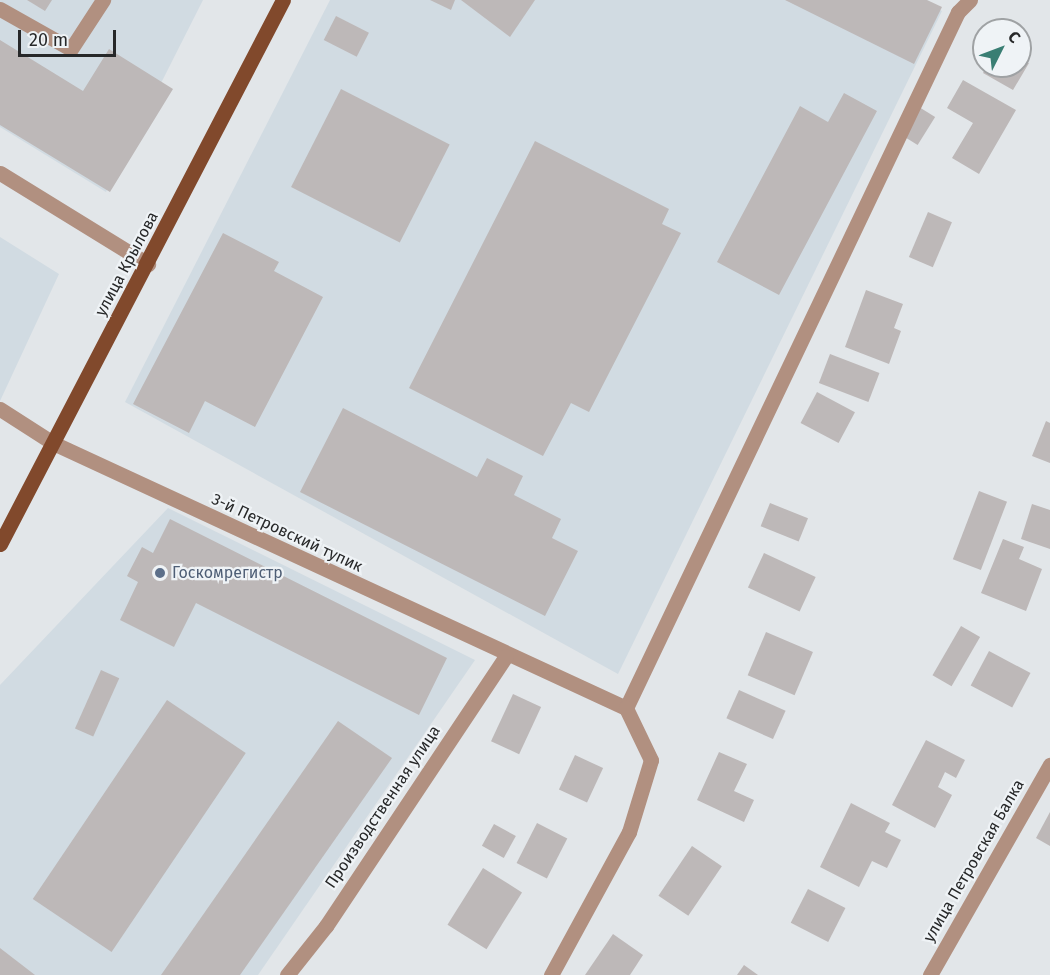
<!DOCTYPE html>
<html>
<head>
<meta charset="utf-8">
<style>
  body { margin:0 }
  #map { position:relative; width:1050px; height:975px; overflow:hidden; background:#e2e6e9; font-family:"Fira Sans",sans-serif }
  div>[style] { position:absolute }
  .built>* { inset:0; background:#d1dbe2 }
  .building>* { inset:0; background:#bdb8b8; transform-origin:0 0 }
  .minor>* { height:15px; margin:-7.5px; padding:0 7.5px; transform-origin:7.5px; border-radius:7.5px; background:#b19080 }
  .major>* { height:15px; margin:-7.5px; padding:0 7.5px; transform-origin:7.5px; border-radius:7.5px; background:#81492c }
  .dots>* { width:16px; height:16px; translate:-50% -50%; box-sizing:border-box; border:3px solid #eff3f6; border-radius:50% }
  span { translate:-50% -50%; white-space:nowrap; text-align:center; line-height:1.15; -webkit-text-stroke:4.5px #eff3f6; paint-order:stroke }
  .street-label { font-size:16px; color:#272829 }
  .service-label { font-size:16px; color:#4e5e75 }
  .left { translate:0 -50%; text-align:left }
  .north { position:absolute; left:972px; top:18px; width:60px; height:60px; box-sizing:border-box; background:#eff3f6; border:2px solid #9fa2a4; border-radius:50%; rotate:48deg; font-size:16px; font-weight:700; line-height:24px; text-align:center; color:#272829 }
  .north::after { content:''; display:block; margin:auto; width:21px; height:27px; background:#397e73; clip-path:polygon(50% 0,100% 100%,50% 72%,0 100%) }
  .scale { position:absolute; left:18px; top:30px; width:98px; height:27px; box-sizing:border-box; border:3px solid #272829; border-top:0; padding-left:8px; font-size:18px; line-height:21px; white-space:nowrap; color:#272829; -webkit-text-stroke:4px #eff3f6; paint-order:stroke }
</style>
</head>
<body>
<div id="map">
  <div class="built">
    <i style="clip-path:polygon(0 0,203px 0,106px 192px,0 127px)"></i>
    <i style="clip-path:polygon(330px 0,919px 0,942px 11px,618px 674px,125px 402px)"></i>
    <i style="clip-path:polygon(0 237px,59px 274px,0 401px)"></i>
    <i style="clip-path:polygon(168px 508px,475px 660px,258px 975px,0 975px,0 685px)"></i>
  </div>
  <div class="building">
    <i style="clip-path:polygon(27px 0,52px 0,45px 11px)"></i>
    <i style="clip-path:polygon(430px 0,455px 0,451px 10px)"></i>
    <i style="clip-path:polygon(461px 0,535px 0,510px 37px)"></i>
    <i style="clip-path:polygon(785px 0,927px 0,942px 7px,914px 64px)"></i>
    <i style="left:336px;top:16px;width:37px;height:27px;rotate:27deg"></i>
    <i style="clip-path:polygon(0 40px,83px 91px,109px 49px,173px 89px,110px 192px,0 125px)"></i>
    <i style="clip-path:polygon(1020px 58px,1029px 63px,1013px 90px,983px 73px,987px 66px,1020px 66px)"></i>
    <i style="clip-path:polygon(963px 80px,1016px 110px,979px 174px,952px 158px,973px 123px,947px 108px)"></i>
    <i style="left:341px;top:89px;width:122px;height:110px;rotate:27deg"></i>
    <i style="clip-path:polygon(844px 93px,877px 111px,779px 295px,717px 262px,800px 106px,828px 122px)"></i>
    <i style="left:919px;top:107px;width:19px;height:33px;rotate:32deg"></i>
    <i style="clip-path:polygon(535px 141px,669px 209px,662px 224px,681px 233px,589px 412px,571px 403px,543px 456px,409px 388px)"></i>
    <i style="left:928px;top:212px;width:26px;height:49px;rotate:23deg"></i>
    <i style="clip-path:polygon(223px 233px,279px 262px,274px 271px,323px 297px,255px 427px,205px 401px,189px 433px,133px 404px)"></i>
    <i style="clip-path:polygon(866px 290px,903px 304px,894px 328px,901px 331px,889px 364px,845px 347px)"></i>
    <i style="left:830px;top:354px;width:53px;height:31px;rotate:21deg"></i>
    <i style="left:817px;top:392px;width:43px;height:35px;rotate:28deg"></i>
    <i style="clip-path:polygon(343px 408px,477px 477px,487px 458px,523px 476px,514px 495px,561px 519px,552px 538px,578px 551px,545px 616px,300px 492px)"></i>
    <i style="clip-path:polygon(1046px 421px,1050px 423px,1050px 463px,1032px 456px)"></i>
    <i style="left:979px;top:491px;width:30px;height:73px;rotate:21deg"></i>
    <i style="left:770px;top:503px;width:41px;height:25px;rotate:22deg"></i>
    <i style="clip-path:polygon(1032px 504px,1050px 510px,1050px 549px,1021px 539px)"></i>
    <i style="clip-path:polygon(170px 519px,447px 658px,419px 715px,196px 603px,174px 647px,120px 620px,138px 582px,127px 576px,142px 547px,153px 553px)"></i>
    <i style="clip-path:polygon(1003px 539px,1024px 547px,1019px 559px,1042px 569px,1026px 611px,981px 593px)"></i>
    <i style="left:764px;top:553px;width:57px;height:38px;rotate:25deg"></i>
    <i style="left:961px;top:626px;width:22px;height:57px;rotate:30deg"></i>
    <i style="left:766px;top:632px;width:51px;height:47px;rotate:23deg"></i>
    <i style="left:989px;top:651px;width:47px;height:39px;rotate:28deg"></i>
    <i style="left:101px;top:670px;width:20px;height:64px;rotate:24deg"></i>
    <i style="left:739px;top:690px;width:51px;height:31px;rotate:24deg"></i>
    <i style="left:513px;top:694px;width:31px;height:52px;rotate:25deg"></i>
    <i style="left:167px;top:700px;width:95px;height:240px;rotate:34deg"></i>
    <i style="clip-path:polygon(338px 721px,392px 758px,240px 975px,161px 975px)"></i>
    <i style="clip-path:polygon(926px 740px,965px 760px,956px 778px,945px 772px,938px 787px,952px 795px,935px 828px,892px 805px)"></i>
    <i style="clip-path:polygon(719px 752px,747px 764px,734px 791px,754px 800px,744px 822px,697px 800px)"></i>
    <i style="left:575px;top:755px;width:31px;height:38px;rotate:25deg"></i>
    <i style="clip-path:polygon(851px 803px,890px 823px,885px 832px,901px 840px,887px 868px,872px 861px,859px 887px,820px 867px)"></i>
    <i style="clip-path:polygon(1050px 812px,1050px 846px,1036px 838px)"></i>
    <i style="left:537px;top:823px;width:34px;height:45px;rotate:27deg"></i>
    <i style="left:494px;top:824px;width:25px;height:25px;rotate:29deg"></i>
    <i style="left:692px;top:846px;width:36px;height:60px;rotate:34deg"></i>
    <i style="left:483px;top:868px;width:46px;height:67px;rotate:32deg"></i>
    <i style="left:808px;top:889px;width:42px;height:38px;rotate:27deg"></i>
    <i style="clip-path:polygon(613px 934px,643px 955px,630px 975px,585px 975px)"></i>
    <i style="clip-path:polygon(0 948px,35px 975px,0 975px)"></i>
    <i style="clip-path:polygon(744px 965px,758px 975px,737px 975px)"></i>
  </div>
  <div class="minor">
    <i style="left:0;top:9px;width:81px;rotate:29.4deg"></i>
    <i style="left:71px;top:49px;width:59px;rotate:-56.9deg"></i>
    <i style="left:0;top:173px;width:174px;rotate:31.6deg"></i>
    <i style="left:0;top:409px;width:63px;rotate:32.7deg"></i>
    <i style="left:53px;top:443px;width:631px;rotate:24.82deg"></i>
    <i style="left:626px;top:708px;width:771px;rotate:-64.5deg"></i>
    <i style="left:958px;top:12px;width:17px;rotate:-45deg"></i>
    <i style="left:287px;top:975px;width:63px;rotate:-51.5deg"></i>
    <i style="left:326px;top:926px;width:324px;rotate:-56.3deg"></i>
    <i style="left:551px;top:975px;width:163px;rotate:-61.4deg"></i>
    <i style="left:629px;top:832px;width:75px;rotate:-73deg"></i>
    <i style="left:651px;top:760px;width:58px;rotate:-115.7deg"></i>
    <i style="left:930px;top:975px;width:242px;rotate:-60.3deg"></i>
  </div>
  <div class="major">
    <i style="left:0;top:544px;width:613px;rotate:-62.52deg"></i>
  </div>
  <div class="dots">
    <i style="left:160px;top:573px;background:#5c6f8a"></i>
  </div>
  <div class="street-label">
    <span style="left:127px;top:264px;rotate:-62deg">улица Крылова</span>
    <span style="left:287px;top:533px;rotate:25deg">3-й Петровский тупик</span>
    <span style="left:383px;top:807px;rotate:-56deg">Производственная улица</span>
    <span style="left:974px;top:861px;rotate:-60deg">улица Петровская Балка</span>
  </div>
  <div class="service-label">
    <span class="left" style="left:172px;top:573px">Госкомрегистр</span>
  </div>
  <div class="north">С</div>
  <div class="scale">20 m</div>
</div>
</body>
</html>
